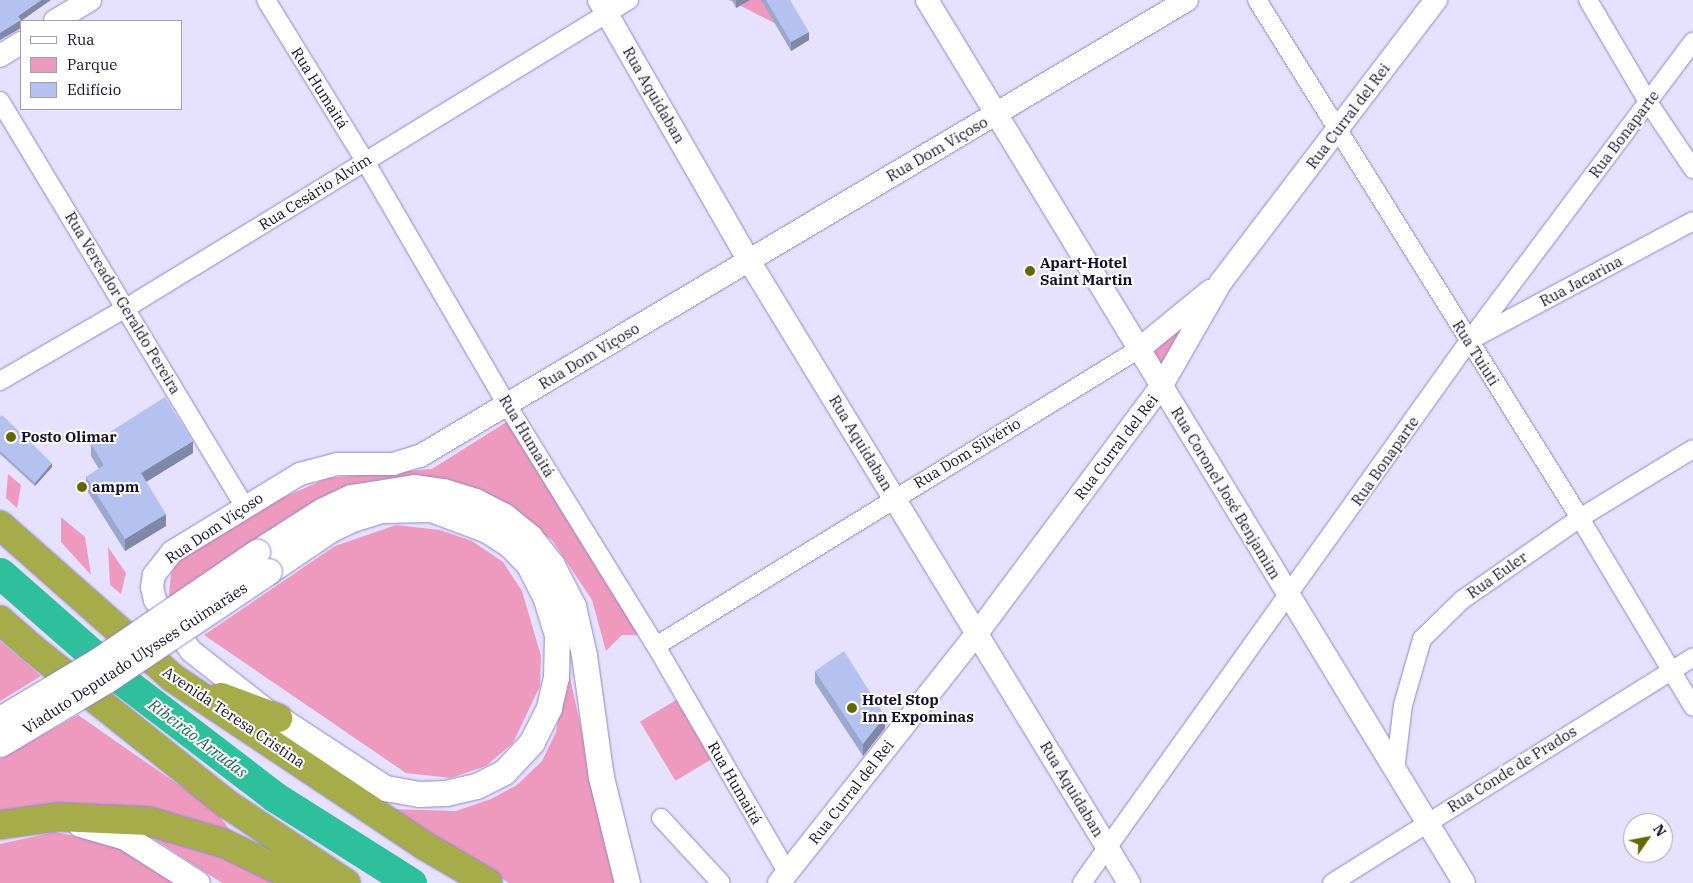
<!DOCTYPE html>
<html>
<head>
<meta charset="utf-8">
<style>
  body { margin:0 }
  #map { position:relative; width:1693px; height:883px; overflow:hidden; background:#e5e1fe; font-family:"IBM Plex Serif",serif }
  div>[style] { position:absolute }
  .green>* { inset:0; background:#ed9abe; transform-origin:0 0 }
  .river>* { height:31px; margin:-15.5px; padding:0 15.5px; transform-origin:15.5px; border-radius:15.5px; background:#2ebf9d }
  .roads { filter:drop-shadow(0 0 1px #9285c8) drop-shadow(0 0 1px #9285c8) }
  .minor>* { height:18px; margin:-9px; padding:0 9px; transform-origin:9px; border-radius:9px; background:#fff }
  .tertiary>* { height:22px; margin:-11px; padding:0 11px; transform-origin:11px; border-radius:11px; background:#fff }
  .secondary>* { height:25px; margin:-12.5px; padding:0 12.5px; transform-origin:12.5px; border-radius:12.5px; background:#fff }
  .trunk>* { height:28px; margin:-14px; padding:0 14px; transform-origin:14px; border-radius:14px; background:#a7ac4b }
  .bridges { filter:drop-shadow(0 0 1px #9285c8) drop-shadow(0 0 1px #9285c8) }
  .secondary-bridge>* { height:25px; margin:-12.5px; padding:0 12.5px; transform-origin:12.5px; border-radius:12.5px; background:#fff }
  .wall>* { inset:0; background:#9ca7ce }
  .shaded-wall>* { inset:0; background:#7f88a7 }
  .building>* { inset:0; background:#b5c2ef }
  .dots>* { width:14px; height:14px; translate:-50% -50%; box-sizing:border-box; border:2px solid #fff; border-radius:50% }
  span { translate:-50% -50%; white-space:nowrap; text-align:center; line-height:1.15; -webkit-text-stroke:4px #fff; paint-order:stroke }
  .street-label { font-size:15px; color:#150f28 }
  .poi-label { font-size:15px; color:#150f28; font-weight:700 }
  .left { translate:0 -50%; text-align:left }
  .water-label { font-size:16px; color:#1d6553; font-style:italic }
  .legend { position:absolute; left:20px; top:20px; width:162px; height:90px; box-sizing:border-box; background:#fff; border:1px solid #a19fa9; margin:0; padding:6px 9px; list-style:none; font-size:15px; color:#150f28 }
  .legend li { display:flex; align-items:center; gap:10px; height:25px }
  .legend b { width:25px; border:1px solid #a19fa9 }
  .north { position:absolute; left:1623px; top:813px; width:50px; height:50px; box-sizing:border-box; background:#fff; border:1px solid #a19fa9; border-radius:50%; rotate:57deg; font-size:14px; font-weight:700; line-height:20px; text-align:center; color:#150f28 }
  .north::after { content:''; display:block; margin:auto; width:18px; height:22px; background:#636704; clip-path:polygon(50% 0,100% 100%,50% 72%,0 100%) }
</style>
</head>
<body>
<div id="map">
  <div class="green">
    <i style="clip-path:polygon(729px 0,790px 0,796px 34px)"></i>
    <i style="clip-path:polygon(1195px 311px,1163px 371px,1150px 351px)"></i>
    <i style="clip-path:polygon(511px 419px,642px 635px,622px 635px,606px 651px,592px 600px,552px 540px,502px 507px,434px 487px,168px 604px,171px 574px,180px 557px,259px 508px,328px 478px,432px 469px)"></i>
    <i style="clip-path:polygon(8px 474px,21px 485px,17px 508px,6px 498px)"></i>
    <i style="clip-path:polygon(61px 517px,85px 537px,91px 575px,61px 542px)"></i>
    <i style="clip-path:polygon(396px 525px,440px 530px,472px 541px,503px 562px,522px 591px,541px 656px,540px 686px,513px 743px,486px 766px,451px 778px,406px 773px,204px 635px,335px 546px)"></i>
    <i style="clip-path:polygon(108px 547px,126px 573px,121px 594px,110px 585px)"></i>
    <i style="clip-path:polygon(0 641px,41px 676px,0 701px)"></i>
    <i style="clip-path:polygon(567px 664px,615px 883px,509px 883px,388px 809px,456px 811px,491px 799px,517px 785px,542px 761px,556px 732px)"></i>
    <i style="left:676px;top:700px;width:69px;height:42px;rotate:59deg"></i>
    <i style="clip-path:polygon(78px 715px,215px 810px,233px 834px,159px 810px,54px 809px,0 815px,0 759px)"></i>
    <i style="clip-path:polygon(142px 831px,225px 853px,283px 883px,222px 883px)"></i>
    <i style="clip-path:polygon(55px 832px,121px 845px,179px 883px,0 883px,0 844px)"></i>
  </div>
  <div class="river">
    <i style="left:0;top:573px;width:162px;rotate:41.3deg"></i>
    <i style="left:122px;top:680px;width:193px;rotate:37.4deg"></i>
    <i style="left:275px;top:797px;width:161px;rotate:32.3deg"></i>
  </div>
  <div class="roads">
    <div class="minor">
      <i style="left:266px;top:0;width:189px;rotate:58.4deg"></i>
      <i style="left:365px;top:161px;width:282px;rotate:59.8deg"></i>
      <i style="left:507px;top:405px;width:283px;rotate:58.3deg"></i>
      <i style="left:656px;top:646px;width:261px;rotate:59.9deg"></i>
      <i style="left:1257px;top:0;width:610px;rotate:58.05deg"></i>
      <i style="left:1580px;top:518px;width:220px;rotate:59.1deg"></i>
      <i style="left:1588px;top:0;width:118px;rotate:59.5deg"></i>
      <i style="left:1648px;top:102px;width:81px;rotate:56.1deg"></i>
      <i style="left:0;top:101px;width:473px;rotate:58.9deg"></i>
      <i style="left:1474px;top:338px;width:248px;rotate:-28.1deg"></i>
      <i style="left:0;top:381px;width:146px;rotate:-30.1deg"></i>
      <i style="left:126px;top:308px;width:590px;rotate:-31.48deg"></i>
      <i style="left:656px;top:646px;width:567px;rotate:-31.59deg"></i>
      <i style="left:1395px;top:770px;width:65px;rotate:-83deg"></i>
      <i style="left:1403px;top:705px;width:69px;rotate:-73.9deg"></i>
      <i style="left:1422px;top:639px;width:56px;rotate:-44.3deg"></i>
      <i style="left:1462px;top:600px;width:144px;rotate:-34.8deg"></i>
      <i style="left:1580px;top:518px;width:132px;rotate:-31.4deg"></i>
      <i style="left:661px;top:818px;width:88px;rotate:47.3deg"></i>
      <i style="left:1082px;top:883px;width:666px;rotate:-54.47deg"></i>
      <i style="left:1469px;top:341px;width:374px;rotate:-53.2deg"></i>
      <i style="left:1332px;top:883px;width:426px;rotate:-32deg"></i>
    </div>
    <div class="tertiary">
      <i style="left:599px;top:0;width:299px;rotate:60.1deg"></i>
      <i style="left:748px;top:259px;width:731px;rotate:58.59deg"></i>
      <i style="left:927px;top:0;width:1033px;rotate:58.69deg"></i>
      <i style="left:55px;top:21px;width:41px;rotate:-31deg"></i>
      <i style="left:0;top:56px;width:25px;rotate:-32deg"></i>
      <i style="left:1139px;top:349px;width:92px;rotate:-39.2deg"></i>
      <i style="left:265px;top:709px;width:94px;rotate:-141.9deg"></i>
      <i style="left:191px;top:651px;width:62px;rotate:-125.2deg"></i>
      <i style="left:155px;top:600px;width:13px;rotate:-103deg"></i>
      <i style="left:152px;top:587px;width:12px;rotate:-81deg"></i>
      <i style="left:154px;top:575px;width:29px;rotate:-52deg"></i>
      <i style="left:172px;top:552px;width:150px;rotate:-31.4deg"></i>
      <i style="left:300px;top:474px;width:39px;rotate:-15deg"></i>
      <i style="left:338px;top:464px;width:55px"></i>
      <i style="left:393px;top:464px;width:28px;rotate:-17deg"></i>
      <i style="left:420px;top:456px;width:892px;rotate:-30.73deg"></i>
      <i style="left:779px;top:883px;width:320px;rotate:-51.6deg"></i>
      <i style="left:978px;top:632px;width:308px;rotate:-53.3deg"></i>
      <i style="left:1162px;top:385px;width:119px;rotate:-60.2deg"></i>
      <i style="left:1221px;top:282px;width:355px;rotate:-52.7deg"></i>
    </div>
    <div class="secondary">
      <i style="left:257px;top:552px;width:78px;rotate:-32.5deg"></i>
      <i style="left:323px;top:510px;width:31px;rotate:-25deg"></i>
      <i style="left:351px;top:497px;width:64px;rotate:-9deg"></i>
      <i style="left:414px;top:487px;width:29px;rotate:8deg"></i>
      <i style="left:443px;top:491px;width:34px;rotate:17deg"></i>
      <i style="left:475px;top:501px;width:31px;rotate:27deg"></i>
      <i style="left:503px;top:515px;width:35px;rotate:39deg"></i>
      <i style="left:530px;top:537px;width:36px;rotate:52deg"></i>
      <i style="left:552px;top:565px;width:46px;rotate:62.9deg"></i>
      <i style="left:573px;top:606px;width:50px;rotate:77.3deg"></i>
      <i style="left:584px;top:655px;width:123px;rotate:82.1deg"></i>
      <i style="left:601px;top:777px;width:109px;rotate:76.2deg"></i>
      <i style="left:269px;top:571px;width:75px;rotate:-34.1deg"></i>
      <i style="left:331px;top:529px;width:26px;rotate:-25deg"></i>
      <i style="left:355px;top:518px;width:28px;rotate:-17deg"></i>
      <i style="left:382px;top:510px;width:49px;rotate:-1.2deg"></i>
      <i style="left:431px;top:509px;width:60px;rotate:20.6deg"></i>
      <i style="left:487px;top:530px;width:27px;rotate:33deg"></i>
      <i style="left:510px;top:545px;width:28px;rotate:46deg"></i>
      <i style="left:529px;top:565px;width:38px;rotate:63deg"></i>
      <i style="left:546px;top:599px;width:37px;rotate:73deg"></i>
      <i style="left:557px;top:634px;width:43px;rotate:91.3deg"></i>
      <i style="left:556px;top:677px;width:32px;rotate:103deg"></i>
      <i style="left:549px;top:708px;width:38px;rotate:117deg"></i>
      <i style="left:532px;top:742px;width:41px;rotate:133deg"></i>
      <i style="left:504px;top:772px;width:31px;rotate:153deg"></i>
      <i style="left:476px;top:786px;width:31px;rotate:167deg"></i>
      <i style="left:446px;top:793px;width:27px;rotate:178deg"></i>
      <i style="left:419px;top:794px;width:35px;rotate:-170deg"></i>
      <i style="left:385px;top:788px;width:128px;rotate:-146.8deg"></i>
      <i style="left:80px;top:824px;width:47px;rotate:16.1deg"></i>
      <i style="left:125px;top:837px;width:85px;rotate:32.6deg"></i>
    </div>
    <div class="trunk">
      <i style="left:0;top:525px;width:231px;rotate:41.5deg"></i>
      <i style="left:173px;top:678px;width:303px;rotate:33.7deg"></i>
      <i style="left:425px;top:846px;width:73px;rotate:30.4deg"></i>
      <i style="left:0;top:620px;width:44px;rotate:41.3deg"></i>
      <i style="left:33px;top:649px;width:248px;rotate:38.6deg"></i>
      <i style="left:227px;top:804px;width:143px;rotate:33.6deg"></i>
      <i style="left:221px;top:697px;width:61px;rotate:20.2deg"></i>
      <i style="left:0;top:825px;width:59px;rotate:-7.9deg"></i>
      <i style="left:58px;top:817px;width:90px;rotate:2.5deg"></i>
      <i style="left:148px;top:821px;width:81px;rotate:16.4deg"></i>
      <i style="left:226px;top:844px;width:89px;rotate:26deg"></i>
    </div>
  </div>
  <div class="bridges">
    <div class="secondary-bridge">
      <i style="left:0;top:719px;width:113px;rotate:-30.9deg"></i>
      <i style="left:97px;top:661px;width:194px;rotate:-34.3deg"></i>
      <i style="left:0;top:744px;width:125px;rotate:-30.9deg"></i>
      <i style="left:107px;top:680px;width:195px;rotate:-33.9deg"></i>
    </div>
  </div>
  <div class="wall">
    <i style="clip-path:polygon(732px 0,750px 0,736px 8px)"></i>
    <i style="clip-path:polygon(761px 0,790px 0,809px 40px,791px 51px)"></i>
    <i style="clip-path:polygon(0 417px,52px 467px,35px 486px,0 454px)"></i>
    <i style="clip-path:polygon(91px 444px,193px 453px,146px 482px,166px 526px,125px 551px,86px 489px,86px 477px,99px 469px,91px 456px)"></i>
    <i style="clip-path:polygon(815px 671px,885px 728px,863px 756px,815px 683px)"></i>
  </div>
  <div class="shaded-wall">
    <i style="clip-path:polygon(41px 0,51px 0,21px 21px,21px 28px,0 40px,0 33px,18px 16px)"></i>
    <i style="clip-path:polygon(736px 0,750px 0,736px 8px)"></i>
    <i style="clip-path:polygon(809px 32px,809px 40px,791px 51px,791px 42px)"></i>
    <i style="clip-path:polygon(193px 441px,193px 453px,141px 485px,141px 473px)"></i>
    <i style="clip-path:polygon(52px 463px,52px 467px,35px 486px,35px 483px)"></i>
    <i style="clip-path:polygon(166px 514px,166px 526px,125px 551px,125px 539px)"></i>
    <i style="clip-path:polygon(885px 716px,885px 728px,863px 756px,863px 744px)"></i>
  </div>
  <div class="building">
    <i style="clip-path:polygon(0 0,41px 0,18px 16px,21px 20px,0 33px)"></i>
    <i style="clip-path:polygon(766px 0,790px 0,809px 32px,791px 42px)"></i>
    <i style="clip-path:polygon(165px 397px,193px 441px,141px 473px,166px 514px,125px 539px,86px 477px,104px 465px,91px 444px)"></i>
    <i style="clip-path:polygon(2px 415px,52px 463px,35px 483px,0 451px,0 417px)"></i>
    <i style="clip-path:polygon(844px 651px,885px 716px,863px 744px,815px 671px)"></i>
  </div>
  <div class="dots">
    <i style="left:1030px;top:271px;background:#636704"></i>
    <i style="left:11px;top:437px;background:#636704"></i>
    <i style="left:82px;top:487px;background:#636704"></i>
    <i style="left:852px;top:708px;background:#636704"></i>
  </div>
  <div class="street-label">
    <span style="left:320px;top:88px;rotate:58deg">Rua Humaitá</span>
    <span style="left:654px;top:95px;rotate:60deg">Rua Aquidaban</span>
    <span style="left:1348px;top:116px;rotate:-53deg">Rua Curral del Rei</span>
    <span style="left:1624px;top:134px;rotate:-53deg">Rua Bonaparte</span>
    <span style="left:937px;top:149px;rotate:-30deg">Rua Dom Viçoso</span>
    <span style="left:315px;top:192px;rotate:-32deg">Rua Cesário Alvim</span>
    <span style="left:1581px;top:281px;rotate:-28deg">Rua Jacarina</span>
    <span style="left:123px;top:303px;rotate:59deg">Rua Vereador Geraldo Pereira</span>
    <span style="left:1476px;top:353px;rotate:58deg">Rua Tuiuti</span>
    <span style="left:589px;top:356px;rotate:-31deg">Rua Dom Viçoso</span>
    <span style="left:527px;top:436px;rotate:59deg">Rua Humaitá</span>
    <span style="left:861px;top:443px;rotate:59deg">Rua Aquidaban</span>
    <span style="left:1116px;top:447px;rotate:-53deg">Rua Curral del Rei</span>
    <span style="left:967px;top:453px;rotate:-31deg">Rua Dom Silvério</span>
    <span style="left:1385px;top:461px;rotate:-55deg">Rua Bonaparte</span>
    <span style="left:1226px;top:493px;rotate:59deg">Rua Coronel José Benjamim</span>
    <span style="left:214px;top:528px;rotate:-34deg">Rua Dom Viçoso</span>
    <span style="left:1497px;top:575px;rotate:-35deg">Rua Euler</span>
    <span style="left:135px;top:658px;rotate:-33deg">Viaduto Deputado Ulysses Guimarães</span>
    <span style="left:234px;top:717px;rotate:34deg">Avenida Teresa Cristina</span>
    <span style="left:1512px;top:769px;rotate:-32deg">Rua Conde de Prados</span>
    <span style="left:735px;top:783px;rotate:60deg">Rua Humaitá</span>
    <span style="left:1072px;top:789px;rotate:59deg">Rua Aquidaban</span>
    <span style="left:851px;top:792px;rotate:-52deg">Rua Curral del Rei</span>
  </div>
  <div class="poi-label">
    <span class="left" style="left:1040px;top:271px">Apart-Hotel<br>Saint Martin</span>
    <span class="left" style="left:21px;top:437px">Posto Olimar</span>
    <span class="left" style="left:92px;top:487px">ampm</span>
    <span class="left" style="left:862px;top:708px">Hotel Stop<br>Inn Expominas</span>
  </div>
  <div class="water-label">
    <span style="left:198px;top:738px;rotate:37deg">Ribeirão Arrudas</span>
  </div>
  <ul class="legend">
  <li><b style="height:6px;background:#fff"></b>Rua</li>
  <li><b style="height:14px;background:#ed9abe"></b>Parque</li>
  <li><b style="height:14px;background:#b5c2ef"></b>Edifício</li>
  </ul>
  <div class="north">N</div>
</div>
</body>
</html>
